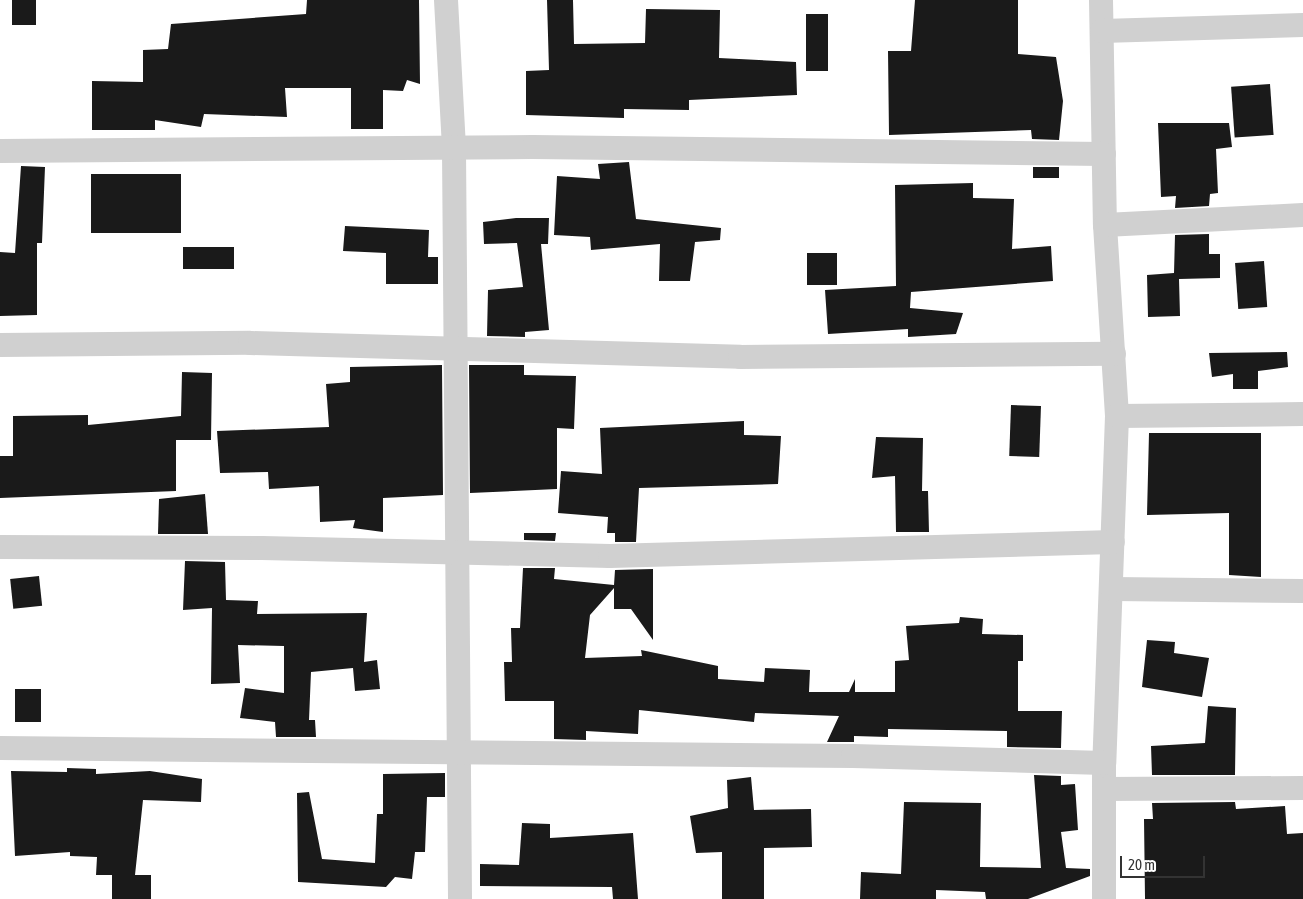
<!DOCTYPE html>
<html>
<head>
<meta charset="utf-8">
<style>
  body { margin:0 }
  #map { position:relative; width:1303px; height:899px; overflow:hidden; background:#fff; font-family:"Asap Condensed",sans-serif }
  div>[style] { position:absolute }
  .building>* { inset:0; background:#1a1a1a; transform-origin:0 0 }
  .street>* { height:24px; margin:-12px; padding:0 12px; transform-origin:12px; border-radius:12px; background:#d0d0d0 }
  span { translate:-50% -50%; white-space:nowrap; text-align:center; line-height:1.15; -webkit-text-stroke:5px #fff; paint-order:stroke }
  .scale { position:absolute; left:1120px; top:856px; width:85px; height:22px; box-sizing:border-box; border:2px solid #333; border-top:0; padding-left:6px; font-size:15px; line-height:18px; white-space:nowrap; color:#333; -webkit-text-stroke:4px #fff; paint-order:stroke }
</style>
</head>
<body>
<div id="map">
  <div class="building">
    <i style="left:12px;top:0;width:24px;height:25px"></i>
    <i style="clip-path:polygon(307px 0,419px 0,420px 84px,407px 80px,403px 91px,383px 90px,383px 129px,351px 129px,351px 88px,285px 88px,287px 117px,204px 114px,201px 127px,155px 120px,155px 130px,92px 130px,92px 81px,143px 82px,143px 50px,168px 49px,171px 24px,306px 14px)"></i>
    <i style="clip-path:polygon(547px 0,573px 0,574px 44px,645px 43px,646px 9px,720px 10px,719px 58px,796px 62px,797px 95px,689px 100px,689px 110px,624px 109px,624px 118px,526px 115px,526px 71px,549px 70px)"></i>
    <i style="clip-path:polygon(915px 0,1018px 0,1018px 54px,1056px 57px,1063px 101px,1059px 140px,1032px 139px,1031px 130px,889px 135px,888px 51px,911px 51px)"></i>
    <i style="left:806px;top:14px;width:22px;height:57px"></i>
    <i style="left:1270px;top:84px;width:51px;height:39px;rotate:86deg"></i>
    <i style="clip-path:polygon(1158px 123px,1229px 123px,1232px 147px,1216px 149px,1218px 193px,1210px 194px,1209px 206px,1175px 208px,1176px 196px,1161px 197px)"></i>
    <i style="clip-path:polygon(629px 162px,636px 219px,721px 228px,720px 240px,695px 242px,690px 281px,659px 281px,660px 244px,591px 250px,590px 237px,554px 235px,557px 176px,600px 179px,598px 164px)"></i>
    <i style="clip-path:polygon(21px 166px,45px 167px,42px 243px,37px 243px,37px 315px,0 316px,0 252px,15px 253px)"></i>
    <i style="left:1033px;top:167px;width:26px;height:11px"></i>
    <i style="left:91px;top:174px;width:90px;height:59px"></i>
    <i style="clip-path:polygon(973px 183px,973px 198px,1014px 199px,1012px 249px,1051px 246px,1053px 281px,911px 292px,910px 308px,963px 313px,956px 334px,908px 337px,908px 329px,828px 334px,825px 290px,896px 286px,895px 185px)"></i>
    <i style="clip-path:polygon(516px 218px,549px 218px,548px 244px,541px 244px,549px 330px,525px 332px,525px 337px,487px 336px,488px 290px,523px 287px,517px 243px,484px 244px,483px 222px)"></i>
    <i style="clip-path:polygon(345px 226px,429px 230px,428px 257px,438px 257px,438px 284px,386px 284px,386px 253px,343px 251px)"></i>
    <i style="clip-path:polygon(1209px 234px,1209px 254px,1220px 254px,1220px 278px,1179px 279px,1180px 316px,1148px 317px,1147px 275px,1174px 273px,1175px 235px)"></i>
    <i style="left:183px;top:247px;width:51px;height:22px"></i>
    <i style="left:807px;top:253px;width:30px;height:32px"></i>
    <i style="left:1264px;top:261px;width:46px;height:29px;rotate:86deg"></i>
    <i style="clip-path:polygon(1287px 352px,1288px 367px,1258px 371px,1258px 389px,1233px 389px,1233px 374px,1212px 377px,1209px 353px)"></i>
    <i style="clip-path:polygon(442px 365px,443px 495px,383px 498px,383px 532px,353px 528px,355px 520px,320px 522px,319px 486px,269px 489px,268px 472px,220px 473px,217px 431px,329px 427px,326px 384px,350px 382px,350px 367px)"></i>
    <i style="clip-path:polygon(469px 365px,524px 365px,524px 375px,576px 376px,574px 429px,557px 428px,557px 489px,470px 493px)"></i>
    <i style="clip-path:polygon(182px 372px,212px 373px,211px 440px,176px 440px,176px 491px,0 498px,0 456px,13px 456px,13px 416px,88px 415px,88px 425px,181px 416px)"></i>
    <i style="left:1011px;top:405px;width:30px;height:51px;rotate:2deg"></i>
    <i style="clip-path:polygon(744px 421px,744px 435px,781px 436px,778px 484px,639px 488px,636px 542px,615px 542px,615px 533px,607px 533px,608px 517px,558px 513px,561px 471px,602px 474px,600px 428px)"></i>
    <i style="clip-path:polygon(1149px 433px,1261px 433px,1261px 577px,1229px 575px,1229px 513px,1147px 515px)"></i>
    <i style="clip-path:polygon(876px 437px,923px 438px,922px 491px,928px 491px,929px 532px,896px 532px,895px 476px,872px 478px)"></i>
    <i style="clip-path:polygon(205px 494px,208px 534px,158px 534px,159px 499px)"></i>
    <i style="clip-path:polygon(524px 533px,556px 533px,555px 541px,524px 540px)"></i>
    <i style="clip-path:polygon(185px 561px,225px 562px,226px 600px,258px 601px,257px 614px,367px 613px,364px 662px,377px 660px,380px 689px,355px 691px,353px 668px,311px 672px,309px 720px,315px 720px,316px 737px,276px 737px,275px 722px,240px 718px,245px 688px,284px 693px,284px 646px,238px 645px,240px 683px,211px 684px,212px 608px,183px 610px)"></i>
    <i style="clip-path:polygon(523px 568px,555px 568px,554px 579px,614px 585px,615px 570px,653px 569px,653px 640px,631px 609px,614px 609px,614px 588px,590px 615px,585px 658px,642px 656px,641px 650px,718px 666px,718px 679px,764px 682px,765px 668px,810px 670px,809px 692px,849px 692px,855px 679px,855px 692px,895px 692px,895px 661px,909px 660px,906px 626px,959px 623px,960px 617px,983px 619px,982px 634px,1023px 635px,1023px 661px,1018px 661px,1018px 711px,1062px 711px,1061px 748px,1007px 747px,1007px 731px,888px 729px,888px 737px,854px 736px,854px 742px,827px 742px,839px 716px,755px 713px,754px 722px,639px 710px,638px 734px,586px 731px,586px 740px,554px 739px,554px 701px,505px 701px,504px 662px,512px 662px,511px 628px,520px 628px)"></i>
    <i style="left:39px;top:576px;width:30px;height:29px;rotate:84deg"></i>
    <i style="clip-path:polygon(1147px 640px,1175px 642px,1174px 653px,1209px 658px,1202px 697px,1142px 687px)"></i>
    <i style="left:15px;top:689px;width:26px;height:33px"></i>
    <i style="clip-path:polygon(1208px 706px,1236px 708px,1235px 775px,1152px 775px,1151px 746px,1205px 743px)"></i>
    <i style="clip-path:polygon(67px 768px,96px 769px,96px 774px,150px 771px,202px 779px,201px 802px,143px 800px,135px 875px,151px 875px,151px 899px,112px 899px,112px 875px,96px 875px,97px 857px,70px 856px,70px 852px,15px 856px,11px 771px,67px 772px)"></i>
    <i style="clip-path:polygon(445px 773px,445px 797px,427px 797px,425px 852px,415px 852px,412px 879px,395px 877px,386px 887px,298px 882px,297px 793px,309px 792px,322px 859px,375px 863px,377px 814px,383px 814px,383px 774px)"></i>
    <i style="clip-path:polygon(1034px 775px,1061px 776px,1061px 785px,1075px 784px,1078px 830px,1061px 832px,1066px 868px,1090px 869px,1090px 876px,1028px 899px,986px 899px,985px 892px,936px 890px,936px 899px,860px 899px,861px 872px,901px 874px,904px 802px,981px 803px,980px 867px,1041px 868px)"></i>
    <i style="clip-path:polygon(751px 777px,754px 810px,811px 809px,812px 847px,764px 848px,764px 899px,722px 899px,722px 852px,696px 853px,690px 816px,728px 808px,727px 780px)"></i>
    <i style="clip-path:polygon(1235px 802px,1236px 809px,1285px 806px,1287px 834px,1303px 833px,1303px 899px,1145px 899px,1144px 819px,1153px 819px,1152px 803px)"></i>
    <i style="clip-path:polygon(522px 823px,550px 824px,550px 838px,633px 833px,638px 899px,613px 899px,612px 887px,480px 886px,480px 864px,519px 865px)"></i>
  </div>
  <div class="street">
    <i style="left:446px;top:0;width:150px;rotate:86.9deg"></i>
    <i style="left:454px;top:150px;width:749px;rotate:89.54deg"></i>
    <i style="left:1101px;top:0;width:225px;rotate:89deg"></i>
    <i style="left:1105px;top:225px;width:191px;rotate:86.4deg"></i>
    <i style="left:1117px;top:416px;width:347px;rotate:92.1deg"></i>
    <i style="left:1104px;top:763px;width:136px;rotate:90deg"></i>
    <i style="left:1102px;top:31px;width:201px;rotate:-1.7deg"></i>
    <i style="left:0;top:151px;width:533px;rotate:-0.43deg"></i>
    <i style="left:533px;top:147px;width:571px;rotate:0.7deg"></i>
    <i style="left:1105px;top:225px;width:198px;rotate:-2.9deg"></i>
    <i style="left:0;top:345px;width:250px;rotate:-0.5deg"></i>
    <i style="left:250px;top:343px;width:490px;rotate:1.6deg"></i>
    <i style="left:740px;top:357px;width:374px;rotate:-0.5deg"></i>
    <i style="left:1117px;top:416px;width:186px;rotate:-0.6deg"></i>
    <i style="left:0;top:547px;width:262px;rotate:0.2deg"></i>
    <i style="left:262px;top:548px;width:348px;rotate:1.3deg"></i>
    <i style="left:610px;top:556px;width:503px;rotate:-1.59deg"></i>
    <i style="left:1113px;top:589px;width:190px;rotate:0.6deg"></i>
    <i style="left:0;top:748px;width:853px;rotate:0.54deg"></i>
    <i style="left:853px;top:756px;width:251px;rotate:1.6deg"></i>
    <i style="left:1104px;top:789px;width:199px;rotate:-0.3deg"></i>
  </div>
  <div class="scale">20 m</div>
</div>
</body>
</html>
